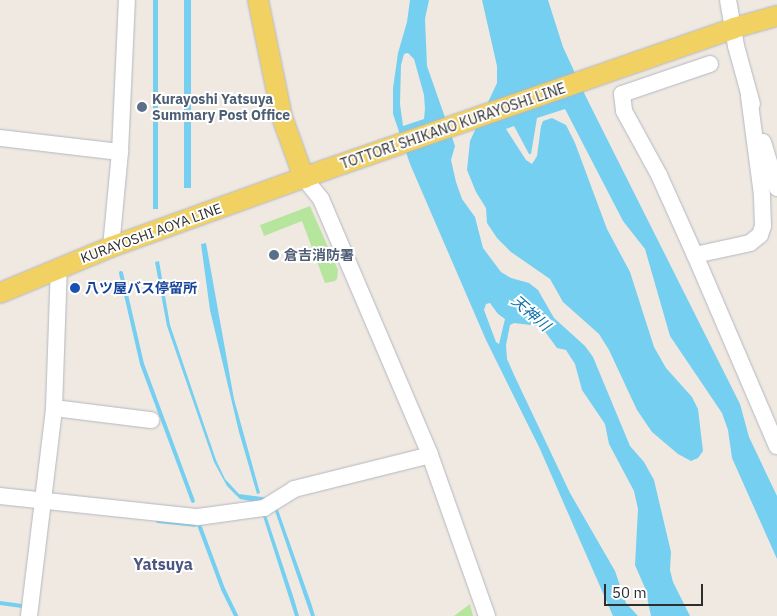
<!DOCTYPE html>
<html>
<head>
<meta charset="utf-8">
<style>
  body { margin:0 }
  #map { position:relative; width:777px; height:616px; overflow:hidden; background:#efe9e1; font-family:"IBM Plex Sans","Noto Sans JP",sans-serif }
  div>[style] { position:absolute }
  .green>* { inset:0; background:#b6e59e }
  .water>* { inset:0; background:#75cff0; transform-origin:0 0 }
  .stream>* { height:4px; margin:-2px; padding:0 2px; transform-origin:2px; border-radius:2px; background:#75cff0 }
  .roads { filter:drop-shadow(0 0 1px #b4b7c1) drop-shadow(0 0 1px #b4b7c1) }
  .minor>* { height:16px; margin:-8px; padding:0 8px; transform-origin:8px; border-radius:8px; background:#fff }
  .major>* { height:20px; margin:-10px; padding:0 10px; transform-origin:10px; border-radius:10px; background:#f2d163 }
  .dots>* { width:14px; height:14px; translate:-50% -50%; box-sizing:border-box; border:2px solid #fff; border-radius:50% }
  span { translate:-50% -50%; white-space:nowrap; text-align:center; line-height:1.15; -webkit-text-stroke:4px #fff; paint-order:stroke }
  .service-label { font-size:14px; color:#4e5e75; font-weight:700 }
  .left { translate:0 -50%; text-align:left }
  .street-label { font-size:14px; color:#2e2e2e }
  .transit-label { font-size:14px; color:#164399; font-weight:700 }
  .water-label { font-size:15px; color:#0d6fa3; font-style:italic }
  .quarter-label { font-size:16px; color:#4d5680; font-weight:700 }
  .scale { position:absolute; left:604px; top:584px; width:99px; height:22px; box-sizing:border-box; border:2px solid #2e2e2e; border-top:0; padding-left:6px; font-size:15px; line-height:18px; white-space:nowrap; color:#2e2e2e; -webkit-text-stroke:4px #fff; paint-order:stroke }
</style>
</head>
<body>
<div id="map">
  <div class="green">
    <i style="clip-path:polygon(310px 206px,338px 270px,337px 279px,335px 281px,325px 283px,302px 221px,264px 236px,260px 225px)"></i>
    <i style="clip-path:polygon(470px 604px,473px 616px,454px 616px)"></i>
  </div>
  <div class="water">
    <i style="left:153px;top:0;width:5px;height:209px"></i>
    <i style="left:184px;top:0;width:7px;height:188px"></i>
    <i style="clip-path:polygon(evenodd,410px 0,429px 0,425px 19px,427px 66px,455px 146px,451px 160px,456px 182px,462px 199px,475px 217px,483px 248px,501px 272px,511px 278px,529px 283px,538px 290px,554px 318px,585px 346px,593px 357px,630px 446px,644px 462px,654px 480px,671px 552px,670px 570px,673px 582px,690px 616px,651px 616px,645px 588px,635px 565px,638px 509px,634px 491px,609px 444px,605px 424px,582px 390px,575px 364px,566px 350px,557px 348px,543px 329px,538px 326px,514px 323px,510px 325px,506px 345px,507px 359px,515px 377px,570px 493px,615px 571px,626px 603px,638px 616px,613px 616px,540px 449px,486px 340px,410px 164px,393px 114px,393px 88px,398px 53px,407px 22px,410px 0,408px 53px,414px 59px,424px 95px,425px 109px,424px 119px,403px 126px,400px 104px,401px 65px,404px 54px,408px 53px,410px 0,490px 303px,498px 314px,505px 319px,499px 344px,496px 342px,484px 310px,486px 304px,490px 303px)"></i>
    <i style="clip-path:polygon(482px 0,548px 0,563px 47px,587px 99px,740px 404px,749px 437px,777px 496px,777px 559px,732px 458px,728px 430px,722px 413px,670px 336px,645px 249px,623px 221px,565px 109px,537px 118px,531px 154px,529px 154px,514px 126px,506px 129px,526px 160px,532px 164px,537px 156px,541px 126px,543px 121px,552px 118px,566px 125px,575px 143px,607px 229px,630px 272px,654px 347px,666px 368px,692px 397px,698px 409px,703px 451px,698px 458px,691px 461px,678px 454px,652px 432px,637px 410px,609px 350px,599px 334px,563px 302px,550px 279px,511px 252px,497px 238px,487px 223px,486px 208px,476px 192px,467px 170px,470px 141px,497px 83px,497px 66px)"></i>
    <i style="clip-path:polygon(206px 243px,234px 399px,260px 493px,257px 494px,239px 432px,210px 310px,201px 244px)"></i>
    <i style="clip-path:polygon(159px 261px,170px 325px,216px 460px,225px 479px,239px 494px,270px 498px,266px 504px,240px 499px,227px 486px,214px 462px,167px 326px,155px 262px)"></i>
    <i style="clip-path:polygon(277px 507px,311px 603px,315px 616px,311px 616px,274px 508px)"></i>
    <i style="clip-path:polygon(265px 512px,294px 599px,299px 616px,295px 616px,262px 513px)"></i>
  </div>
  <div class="stream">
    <i style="left:121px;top:273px;width:93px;rotate:77deg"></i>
    <i style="left:142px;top:364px;width:146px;rotate:69.6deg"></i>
    <i style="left:158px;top:521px;width:37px;rotate:6deg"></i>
    <i style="left:198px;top:522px;width:72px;rotate:69.5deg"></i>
    <i style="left:223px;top:589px;width:30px;rotate:64deg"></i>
    <i style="left:0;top:603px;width:22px;rotate:8deg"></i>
  </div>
  <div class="roads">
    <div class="minor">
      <i style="left:728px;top:0;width:47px;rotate:80.1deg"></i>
      <i style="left:736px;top:46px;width:60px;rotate:74.6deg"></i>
      <i style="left:710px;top:64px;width:93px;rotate:161.2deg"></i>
      <i style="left:622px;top:94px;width:17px;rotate:83deg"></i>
      <i style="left:624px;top:111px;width:73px;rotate:61.3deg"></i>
      <i style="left:659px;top:175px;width:88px;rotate:65.8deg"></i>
      <i style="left:695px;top:255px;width:56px;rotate:-12.3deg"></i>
      <i style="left:750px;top:243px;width:13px;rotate:-39deg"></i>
      <i style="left:760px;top:235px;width:9px;rotate:-72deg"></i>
      <i style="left:763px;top:226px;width:31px;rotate:-92deg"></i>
      <i style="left:762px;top:195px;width:100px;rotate:-97.5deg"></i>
      <i style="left:0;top:138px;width:121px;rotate:6.7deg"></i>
      <i style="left:120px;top:152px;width:95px;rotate:95.4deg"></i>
      <i style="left:763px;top:142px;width:48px;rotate:73.1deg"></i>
      <i style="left:120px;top:152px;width:152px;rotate:-87.4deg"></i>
      <i style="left:304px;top:178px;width:27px;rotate:51deg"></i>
      <i style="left:321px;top:199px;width:278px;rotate:66.9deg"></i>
      <i style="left:430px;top:455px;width:171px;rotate:70.5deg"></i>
      <i style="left:695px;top:255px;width:208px;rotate:66.8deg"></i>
      <i style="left:54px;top:408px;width:98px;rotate:7.1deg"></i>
      <i style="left:0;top:496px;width:199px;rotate:6.1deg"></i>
      <i style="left:198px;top:517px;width:67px;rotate:-7.8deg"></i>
      <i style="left:264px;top:508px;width:36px;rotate:-32deg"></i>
      <i style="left:294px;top:489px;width:140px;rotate:-14deg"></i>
      <i style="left:29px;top:616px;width:209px;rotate:-83.1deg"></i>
      <i style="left:54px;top:408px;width:141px;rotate:-88deg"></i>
    </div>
    <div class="major">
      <i style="left:258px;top:0;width:119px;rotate:78.4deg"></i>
      <i style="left:282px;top:117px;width:65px;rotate:70.2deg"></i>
      <i style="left:0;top:293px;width:120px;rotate:-22.5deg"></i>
      <i style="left:111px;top:247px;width:227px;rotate:-19.8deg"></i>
      <i style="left:325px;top:170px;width:433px;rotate:-19.1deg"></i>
      <i style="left:734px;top:28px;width:45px;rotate:-15.6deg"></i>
    </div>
  </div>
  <div class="dots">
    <i style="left:142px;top:107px;background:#5c6f8a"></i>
    <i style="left:274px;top:255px;background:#5c6f8a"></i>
    <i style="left:75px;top:288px;background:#1a4fb4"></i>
  </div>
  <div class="service-label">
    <span class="left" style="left:152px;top:107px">Kurayoshi Yatsuya<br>Summary Post Office</span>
    <span class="left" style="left:284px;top:255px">倉吉消防署</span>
  </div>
  <div class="street-label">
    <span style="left:453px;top:126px;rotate:-19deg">TOTTORI SHIKANO KURAYOSHI LINE</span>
    <span style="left:151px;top:233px;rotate:-20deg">KURAYOSHI AOYA LINE</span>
  </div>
  <div class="transit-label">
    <span class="left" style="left:85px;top:288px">八ツ屋バス停留所</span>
  </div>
  <div class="water-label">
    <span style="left:531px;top:313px;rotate:41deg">天神川</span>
  </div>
  <div class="quarter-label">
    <span style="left:163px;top:564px">Yatsuya</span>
  </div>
  <div class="scale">50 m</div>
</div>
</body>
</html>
